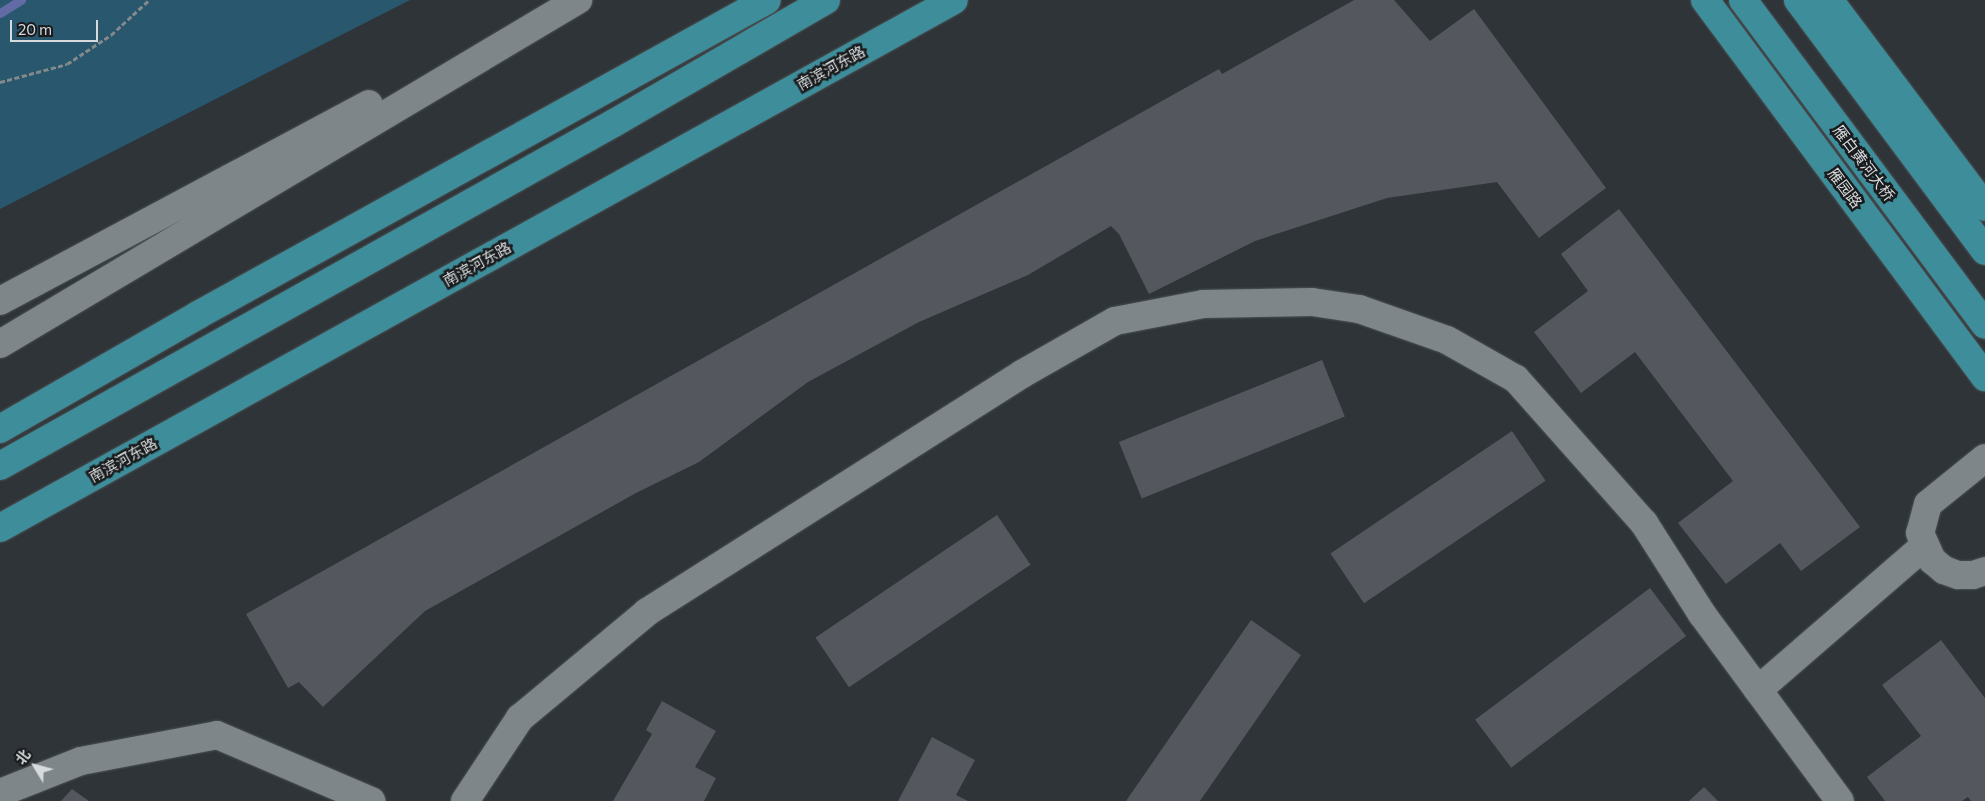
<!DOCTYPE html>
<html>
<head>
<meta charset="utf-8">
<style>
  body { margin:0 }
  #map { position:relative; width:1985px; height:801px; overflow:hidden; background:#2e3438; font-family:Commissioner,"Noto Sans SC",sans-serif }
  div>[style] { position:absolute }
  .green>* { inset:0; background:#29576e }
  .stream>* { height:9px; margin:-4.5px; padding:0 4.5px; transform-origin:4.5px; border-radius:4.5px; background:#626ba6 }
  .building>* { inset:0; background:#54585e; transform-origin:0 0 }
  .path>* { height:3px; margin-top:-1.5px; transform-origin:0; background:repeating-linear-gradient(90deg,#84898b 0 5px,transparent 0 7.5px) }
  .roads { filter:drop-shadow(0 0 1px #4c5154) drop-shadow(0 0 1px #4c5154) }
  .minor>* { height:28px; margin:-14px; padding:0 14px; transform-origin:14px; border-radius:14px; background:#7f868a }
  .major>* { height:28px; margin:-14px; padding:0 14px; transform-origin:14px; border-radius:14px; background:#3e8d9a }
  span { translate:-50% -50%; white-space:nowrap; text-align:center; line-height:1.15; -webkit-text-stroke:5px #191b1d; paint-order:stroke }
  .street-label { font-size:15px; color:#d7dbdd }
  .north { position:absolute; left:10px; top:741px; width:50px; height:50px; -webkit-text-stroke:4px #191b1d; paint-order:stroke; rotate:307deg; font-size:14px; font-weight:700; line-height:20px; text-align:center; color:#d7dbdd }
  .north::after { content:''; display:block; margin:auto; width:18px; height:22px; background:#d7dbdd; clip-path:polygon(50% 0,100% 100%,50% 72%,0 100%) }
  .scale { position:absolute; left:10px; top:20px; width:88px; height:22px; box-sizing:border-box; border:2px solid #d7dbdd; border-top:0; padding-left:6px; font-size:15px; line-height:18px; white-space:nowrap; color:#d7dbdd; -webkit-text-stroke:4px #191b1d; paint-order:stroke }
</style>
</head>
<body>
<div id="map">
  <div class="green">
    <i style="clip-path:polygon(0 0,410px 0,0 209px)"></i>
  </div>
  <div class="stream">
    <i style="left:0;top:13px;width:25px;rotate:-32deg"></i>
  </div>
  <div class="building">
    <i style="clip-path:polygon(1354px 0,1394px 0,1430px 41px,1474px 9px,1606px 188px,1539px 238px,1497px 182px,1387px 198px,1255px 241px,1149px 294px,1119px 234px,1111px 226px,1028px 275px,919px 322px,808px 382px,699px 462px,636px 493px,425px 611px,323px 707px,299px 682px,288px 688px,246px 614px,1219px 69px,1222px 74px)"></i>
    <i style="clip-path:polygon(1619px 209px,1860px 527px,1801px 571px,1780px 543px,1726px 584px,1678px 523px,1733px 481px,1635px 352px,1581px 393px,1534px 332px,1588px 291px,1561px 254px)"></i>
    <i style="left:1322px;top:360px;width:61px;height:219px;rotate:68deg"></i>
    <i style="left:1512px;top:431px;width:60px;height:219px;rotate:56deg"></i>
    <i style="left:997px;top:515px;width:60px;height:219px;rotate:56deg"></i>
    <i style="left:1650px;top:588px;width:60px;height:219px;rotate:53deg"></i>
    <i style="clip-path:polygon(1251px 620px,1301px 655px,1200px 801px,1126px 801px)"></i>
    <i style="clip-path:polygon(1941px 640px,1985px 698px,1985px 801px,1971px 801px,1968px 797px,1962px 801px,1885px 801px,1867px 777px,1921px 736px,1882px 685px)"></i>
    <i style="clip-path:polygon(662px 701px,716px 731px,695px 767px,716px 778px,704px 801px,613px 801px,652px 734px,646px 730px)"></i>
    <i style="clip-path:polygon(932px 737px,975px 760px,956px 795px,968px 801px,898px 801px)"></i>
    <i style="clip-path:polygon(1704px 787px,1718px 801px,1689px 801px)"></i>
    <i style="clip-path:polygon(72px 789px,89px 801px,61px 801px)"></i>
  </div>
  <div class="path">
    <i style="left:0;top:82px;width:69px;rotate:-15deg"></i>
    <i style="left:67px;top:64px;width:53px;rotate:-33.4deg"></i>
    <i style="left:111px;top:35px;width:52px;rotate:-42.6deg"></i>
  </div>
  <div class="roads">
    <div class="minor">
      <i style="left:0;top:301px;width:418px;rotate:-28.1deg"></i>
      <i style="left:0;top:344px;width:673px;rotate:-30.76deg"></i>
      <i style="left:1985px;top:458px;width:73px;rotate:141.1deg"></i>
      <i style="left:1928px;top:504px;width:30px;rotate:105deg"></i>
      <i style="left:1920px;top:533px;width:30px;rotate:66deg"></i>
      <i style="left:1932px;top:560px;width:16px;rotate:40deg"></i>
      <i style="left:1944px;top:570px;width:15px;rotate:20deg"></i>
      <i style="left:1958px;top:575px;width:15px"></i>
      <i style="left:1973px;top:575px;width:13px;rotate:-18deg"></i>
      <i style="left:1758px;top:690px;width:218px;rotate:-40.9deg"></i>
      <i style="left:0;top:793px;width:87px;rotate:-21.6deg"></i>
      <i style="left:81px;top:761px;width:138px;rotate:-10.8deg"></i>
      <i style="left:217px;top:735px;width:168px;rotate:23.2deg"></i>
      <i style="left:465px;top:801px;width:100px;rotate:-56.5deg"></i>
      <i style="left:520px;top:718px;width:165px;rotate:-39.8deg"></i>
      <i style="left:647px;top:612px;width:444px;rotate:-32.4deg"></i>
      <i style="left:1022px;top:374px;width:107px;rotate:-29.7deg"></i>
      <i style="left:1115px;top:321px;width:90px;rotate:-10.9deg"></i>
      <i style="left:1203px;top:304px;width:109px;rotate:-1.1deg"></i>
      <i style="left:1312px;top:302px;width:48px;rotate:8.5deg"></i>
      <i style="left:1359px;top:309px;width:93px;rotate:19.4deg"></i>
      <i style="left:1447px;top:340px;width:79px;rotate:29.5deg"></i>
      <i style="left:1516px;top:379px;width:193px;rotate:48.4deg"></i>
      <i style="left:1644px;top:523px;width:108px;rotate:57.5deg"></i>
      <i style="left:1702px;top:614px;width:232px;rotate:53.6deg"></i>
    </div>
    <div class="major">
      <i style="left:1705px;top:0;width:470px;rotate:53.4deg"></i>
      <i style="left:1743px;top:0;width:405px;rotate:53.3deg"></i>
      <i style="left:1798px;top:0;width:313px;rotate:53.3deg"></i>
      <i style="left:1829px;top:0;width:259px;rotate:53deg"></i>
      <i style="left:0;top:429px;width:228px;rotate:-29.9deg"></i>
      <i style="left:198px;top:315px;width:650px;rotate:-28.97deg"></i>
      <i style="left:0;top:466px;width:703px;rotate:-29.19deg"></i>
      <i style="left:614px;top:123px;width:245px;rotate:-30.1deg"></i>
      <i style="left:0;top:528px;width:1090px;rotate:-28.96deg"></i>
    </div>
  </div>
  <div class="street-label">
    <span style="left:831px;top:68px;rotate:-29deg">南滨河东路</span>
    <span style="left:1864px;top:163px;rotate:53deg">雁白黄河大桥</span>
    <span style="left:1845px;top:188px;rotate:53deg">雁园路</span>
    <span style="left:477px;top:264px;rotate:-29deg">南滨河东路</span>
    <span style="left:123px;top:460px;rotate:-29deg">南滨河东路</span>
  </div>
  <div class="north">北</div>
  <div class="scale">20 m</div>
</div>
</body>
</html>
